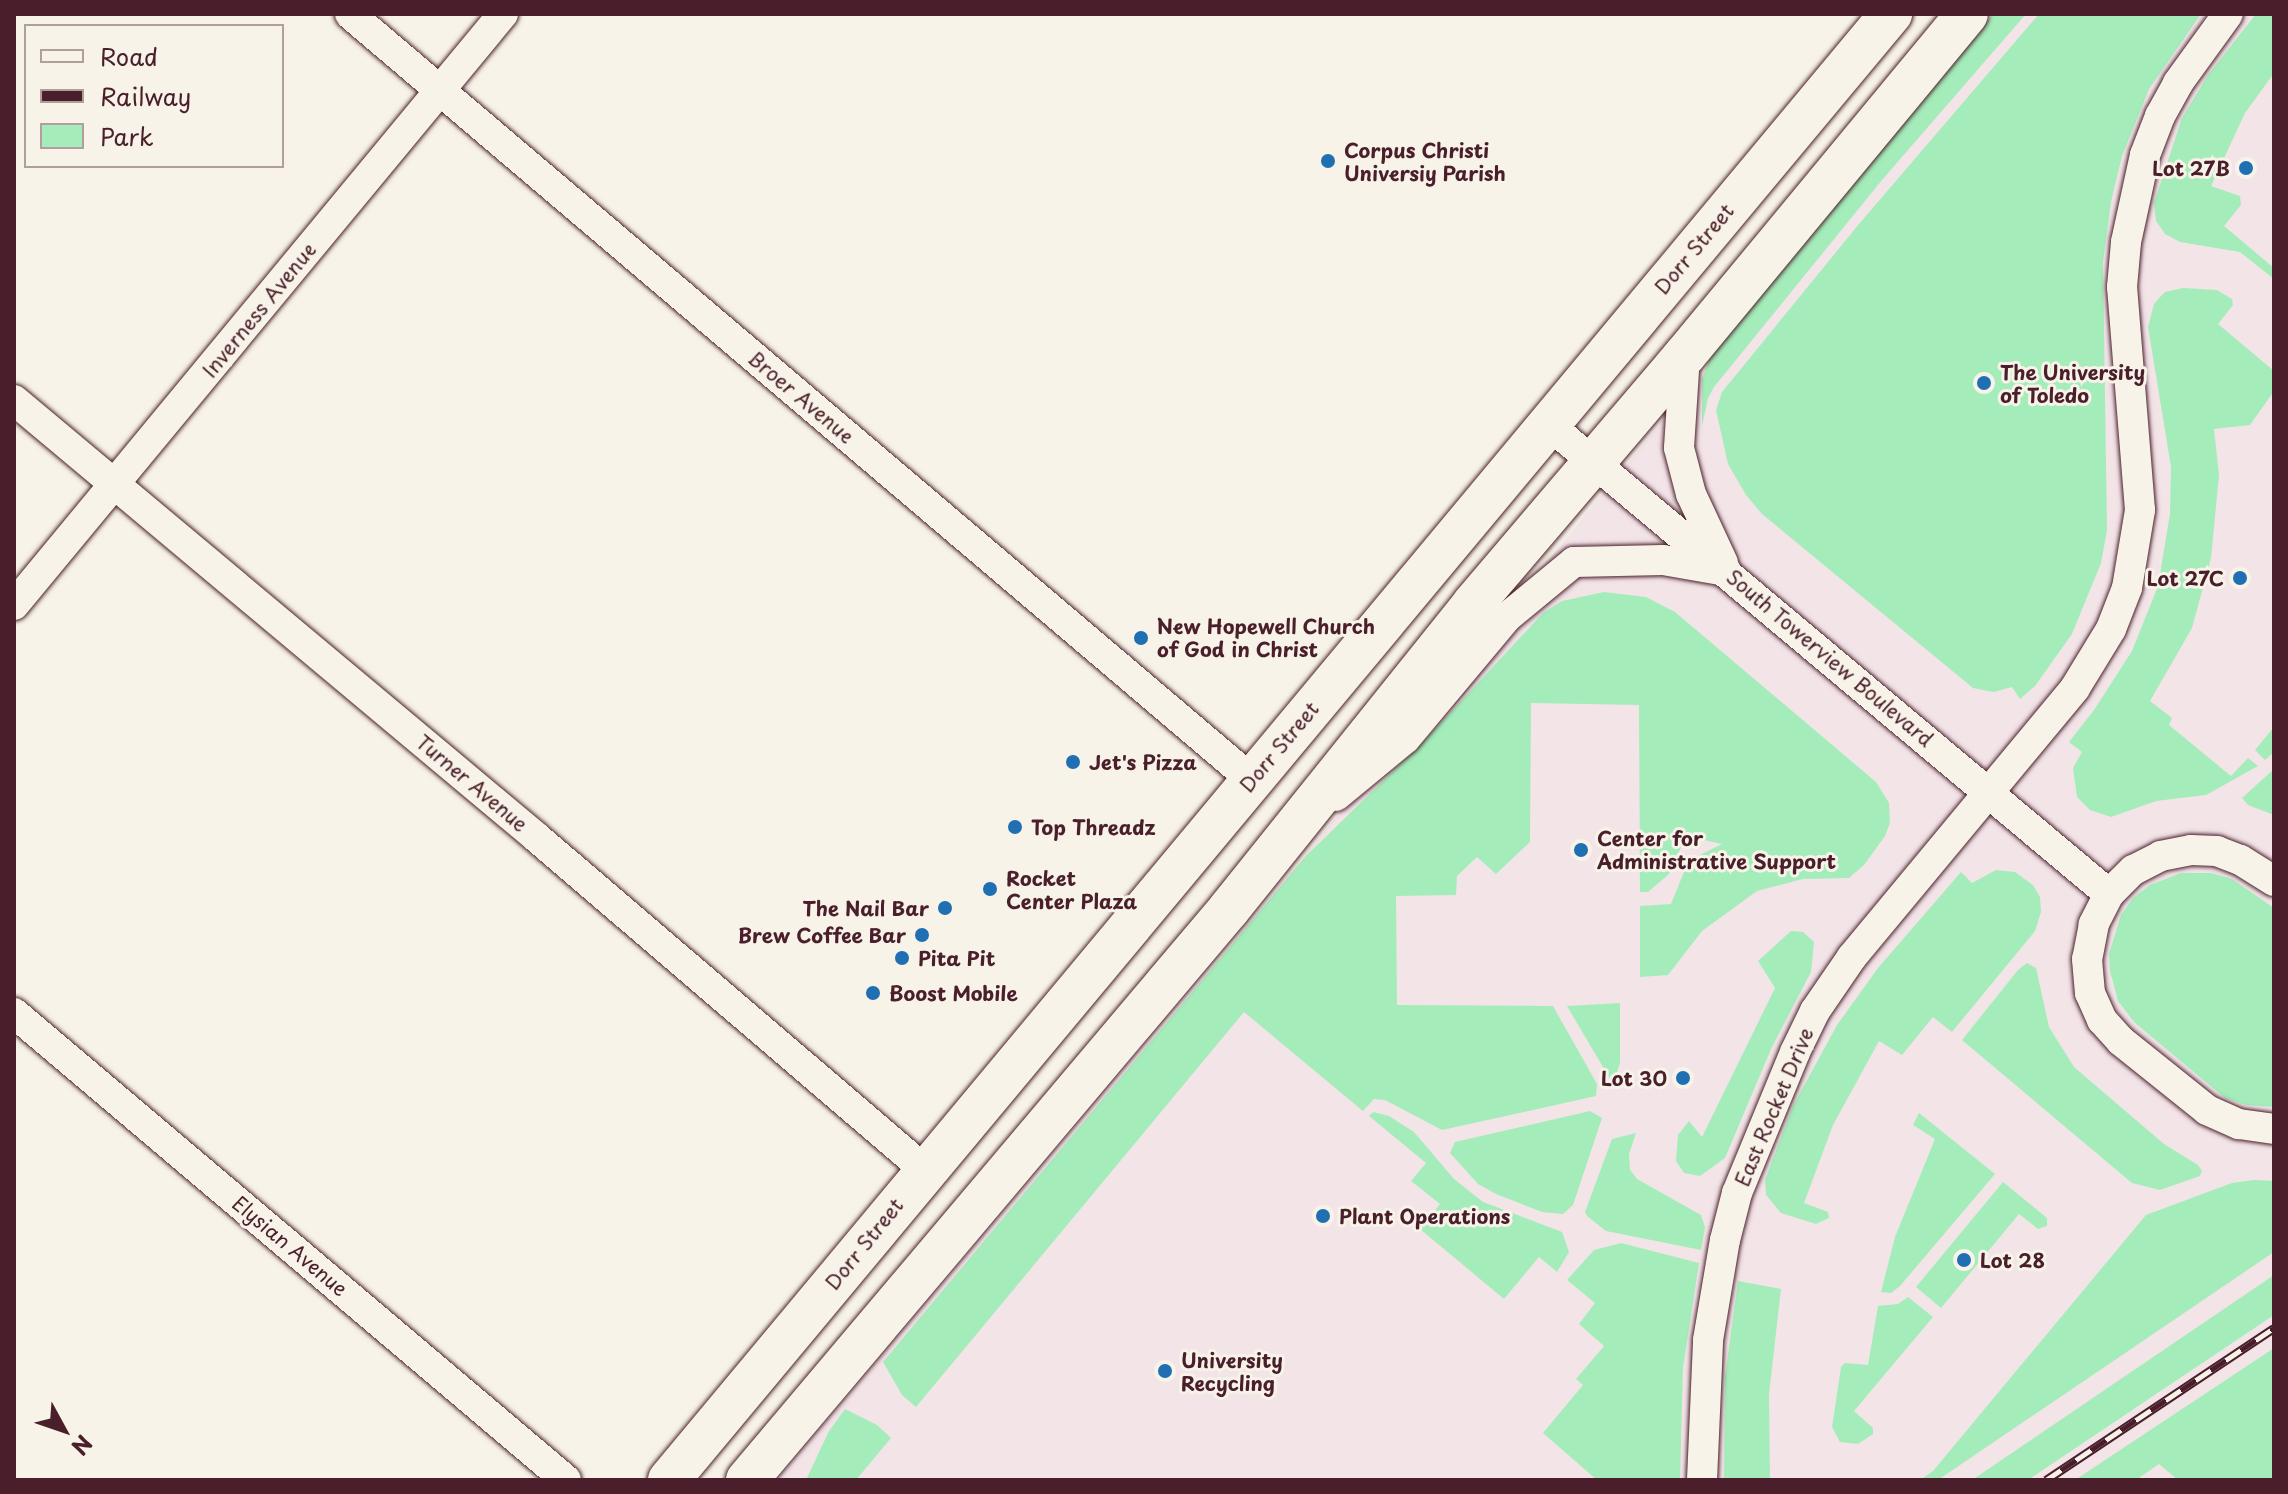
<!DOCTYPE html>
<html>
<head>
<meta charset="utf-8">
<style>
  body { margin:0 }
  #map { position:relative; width:2288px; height:1494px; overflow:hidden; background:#f7f3e8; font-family:"Playpen Sans",sans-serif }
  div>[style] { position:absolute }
  .built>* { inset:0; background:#f3e4e8 }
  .green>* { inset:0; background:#a4edba }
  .roads { filter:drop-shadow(0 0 2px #4a1f2b) drop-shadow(0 0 2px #4a1f2b) }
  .minor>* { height:30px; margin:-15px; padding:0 15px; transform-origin:15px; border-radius:15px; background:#f7f3e8 }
  .secondary>* { height:42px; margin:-21px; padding:0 21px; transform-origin:21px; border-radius:21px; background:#f7f3e8 }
  .rail>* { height:9px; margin-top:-4.5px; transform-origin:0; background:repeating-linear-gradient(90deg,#f7f3e8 0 18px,#4a1f2b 0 36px); box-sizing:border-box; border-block:2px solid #4a1f2b }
  .dots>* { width:22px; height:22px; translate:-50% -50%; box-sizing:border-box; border:4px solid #f7f3e8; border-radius:50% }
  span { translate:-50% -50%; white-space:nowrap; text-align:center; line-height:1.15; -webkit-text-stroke:6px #f7f3e8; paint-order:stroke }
  .poi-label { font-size:20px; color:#4a1f2b; font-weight:700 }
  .left { translate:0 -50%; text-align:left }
  .right { translate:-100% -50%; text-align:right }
  .street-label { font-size:20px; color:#4a1f2b }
  .frame { position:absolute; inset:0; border:16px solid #4a1f2b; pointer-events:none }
  .legend { position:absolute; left:24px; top:24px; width:260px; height:144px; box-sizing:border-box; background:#f7f3e8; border:2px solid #b29e9c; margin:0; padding:10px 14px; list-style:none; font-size:24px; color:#4a1f2b }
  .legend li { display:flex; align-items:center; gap:16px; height:40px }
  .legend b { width:40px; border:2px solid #b29e9c }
  .north { position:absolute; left:24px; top:1390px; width:80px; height:80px; -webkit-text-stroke:6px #f7f3e8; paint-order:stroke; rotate:130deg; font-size:22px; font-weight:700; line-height:32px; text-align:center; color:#4a1f2b }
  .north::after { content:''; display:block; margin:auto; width:28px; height:36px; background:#4a1f2b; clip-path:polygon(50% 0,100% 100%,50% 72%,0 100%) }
</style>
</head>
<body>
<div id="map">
  <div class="built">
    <i style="clip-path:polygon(1998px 14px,2274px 14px,2274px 1480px,777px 1480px,1306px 854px)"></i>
  </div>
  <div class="green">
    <i style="clip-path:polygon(1993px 14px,2026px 14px,1882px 180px,1714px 387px,1708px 398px,1702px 426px,1702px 379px,1710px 358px,1724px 337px)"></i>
    <i style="clip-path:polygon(2039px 14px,2201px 14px,2149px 89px,2122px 156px,2111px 202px,2103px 262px,2107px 530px,2101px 563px,2072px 634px,2035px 686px,2020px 699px,2012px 687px,1994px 692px,1973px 688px,1762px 514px,1746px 495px,1728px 464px,1716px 410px,1722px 392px,1859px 224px)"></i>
    <i style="clip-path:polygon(2256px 14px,2274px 14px,2274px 73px,2245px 113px,2211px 186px,2240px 196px,2241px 205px,2224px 226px,2274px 268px,2274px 279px,2240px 252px,2180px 242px,2165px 234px,2156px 221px,2154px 203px,2182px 118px,2208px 75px)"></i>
    <i style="clip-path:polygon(2183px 288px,2217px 290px,2232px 299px,2233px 305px,2218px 324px,2274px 371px,2274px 391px,2250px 425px,2214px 429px,2219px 475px,2211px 558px,2192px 628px,2150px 701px,2172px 718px,2169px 725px,2231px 776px,2248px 758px,2258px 766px,2206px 795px,2156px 801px,2111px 817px,2090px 810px,2077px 797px,2073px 768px,2082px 752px,2069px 742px,2094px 710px,2132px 651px,2158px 586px,2170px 514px,2171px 467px,2148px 327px,2154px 304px,2160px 297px,2165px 292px)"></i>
    <i style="clip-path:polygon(1604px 592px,1646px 597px,1675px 612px,1876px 782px,1889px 803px,1890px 823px,1885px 836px,1864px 865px,1849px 878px,1803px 879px,1757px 891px,1702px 931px,1668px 975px,1640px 977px,1640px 906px,1671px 904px,1684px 872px,1698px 856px,1722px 844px,1686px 836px,1669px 874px,1648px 892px,1640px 892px,1639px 705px,1531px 703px,1530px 842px,1496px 874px,1477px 857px,1457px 876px,1456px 895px,1396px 896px,1397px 1005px,1553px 1006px,1597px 1084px,1596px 1096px,1442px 1130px,1385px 1100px,1374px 1099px,1363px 1111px,1244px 1012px,916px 1407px,902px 1395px,883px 1362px,1306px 856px,1425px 740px,1543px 613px,1562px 601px)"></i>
    <i style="clip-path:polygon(2274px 727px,2274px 752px,2265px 760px,2255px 750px)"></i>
    <i style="clip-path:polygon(2274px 769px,2274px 815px,2248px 805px,2242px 798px)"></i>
    <i style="clip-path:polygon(1996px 870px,2015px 872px,2033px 885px,2040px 897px,2041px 912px,2035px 931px,1952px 1032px,1933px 1017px,1902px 1055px,1879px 1041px,1833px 1125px,1804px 1203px,1828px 1212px,1829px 1218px,1816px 1224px,1781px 1213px,1766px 1195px,1765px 1180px,1793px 1106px,1837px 1025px,1878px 968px,1961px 872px,1972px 883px)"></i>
    <i style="clip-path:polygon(2181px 873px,2211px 873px,2232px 879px,2274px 908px,2274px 1107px,2246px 1105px,2225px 1098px,2134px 1022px,2118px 1001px,2110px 971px,2109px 954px,2121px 915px,2133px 898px,2150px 885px)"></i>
    <i style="clip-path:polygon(1791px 931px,1803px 932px,1814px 942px,1811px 972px,1772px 1047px,1725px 1158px,1700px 1176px,1684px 1173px,1676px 1161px,1678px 1135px,1689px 1121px,1702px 1137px,1775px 988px,1758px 961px)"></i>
    <i style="clip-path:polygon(2027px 963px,2036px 968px,2049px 1027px,2074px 1067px,2164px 1144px,2198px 1165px,2202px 1171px,2200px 1176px,2160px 1190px,2132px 1183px,1962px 1040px,2018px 970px)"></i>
    <i style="clip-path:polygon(1620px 1003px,1620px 1063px,1613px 1084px,1567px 1006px)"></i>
    <i style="clip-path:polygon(1590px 1111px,1602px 1118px,1573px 1205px,1563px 1214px,1542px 1212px,1496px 1194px,1478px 1184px,1450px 1153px,1455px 1142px)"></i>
    <i style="clip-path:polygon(1373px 1112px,1389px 1116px,1414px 1132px,1454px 1179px,1483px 1202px,1562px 1232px,1569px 1252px,1557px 1272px,1539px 1257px,1504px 1299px,1420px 1229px,1440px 1204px,1411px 1181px,1426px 1163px,1369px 1116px)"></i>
    <i style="clip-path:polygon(1919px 1113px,1995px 1174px,1900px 1286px,1891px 1293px,1881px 1292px,1895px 1237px,1935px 1139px,1913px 1125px)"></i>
    <i style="clip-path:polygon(1636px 1133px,1629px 1154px,1630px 1170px,1637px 1179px,1701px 1215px,1705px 1227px,1701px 1250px,1606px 1231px,1587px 1216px,1585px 1212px,1612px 1139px)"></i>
    <i style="clip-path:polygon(2254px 1180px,2274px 1181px,2274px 1252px,1938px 1480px,1920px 1480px,1933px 1471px,2146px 1215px,2232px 1183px)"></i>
    <i style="clip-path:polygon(2003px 1182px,2047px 1218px,2047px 1226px,2038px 1229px,2019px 1214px,1941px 1308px,1916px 1287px)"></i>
    <i style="clip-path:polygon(1621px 1243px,1699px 1263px,1683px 1368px,1680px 1480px,1597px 1480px,1543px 1433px,1583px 1385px,1576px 1379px,1604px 1346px,1579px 1324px,1595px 1303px,1567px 1280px,1594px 1250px)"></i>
    <i style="clip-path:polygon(2274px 1275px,2274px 1315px,2028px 1480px,1972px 1480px)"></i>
    <i style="clip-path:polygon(1738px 1281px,1781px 1289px,1769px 1394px,1770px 1480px,1724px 1480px,1725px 1377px)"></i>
    <i style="clip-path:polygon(1908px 1297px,1933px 1317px,1854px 1411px,1873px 1428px,1873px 1434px,1858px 1444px,1840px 1442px,1832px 1427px,1841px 1367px,1845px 1363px,1868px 1365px,1878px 1306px,1898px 1304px)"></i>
    <i style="clip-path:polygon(2274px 1348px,2274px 1480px,2178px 1480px,2159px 1464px,2136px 1480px,2075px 1480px)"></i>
    <i style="clip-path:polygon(845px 1409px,877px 1425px,891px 1438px,856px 1480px,806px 1480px,829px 1431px)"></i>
  </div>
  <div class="roads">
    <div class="minor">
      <i style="left:350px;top:14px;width:1183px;rotate:40.34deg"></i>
      <i style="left:1685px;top:355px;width:93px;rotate:93.7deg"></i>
      <i style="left:1679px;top:448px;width:48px;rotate:75.4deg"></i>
      <i style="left:1691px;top:494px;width:76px;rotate:65.1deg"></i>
      <i style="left:14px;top:400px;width:681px;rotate:39.93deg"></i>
      <i style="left:536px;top:837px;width:512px;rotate:40.56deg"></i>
      <i style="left:1548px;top:424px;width:732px;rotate:39.96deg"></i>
      <i style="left:14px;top:605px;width:767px;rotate:-50.4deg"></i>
      <i style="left:1336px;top:796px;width:89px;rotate:-39.6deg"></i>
      <i style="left:1405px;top:739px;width:158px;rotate:-50.1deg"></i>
      <i style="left:1506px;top:618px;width:88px;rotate:-39.5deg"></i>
      <i style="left:1574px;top:562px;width:89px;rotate:-1.3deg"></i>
      <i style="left:1663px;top:560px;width:64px;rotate:9.9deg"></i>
      <i style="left:2274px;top:881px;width:40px;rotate:-148deg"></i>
      <i style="left:2240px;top:860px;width:25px;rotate:-159deg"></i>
      <i style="left:2217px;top:851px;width:26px;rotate:-178deg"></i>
      <i style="left:2191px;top:850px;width:31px;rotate:169deg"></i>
      <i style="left:2161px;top:856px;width:31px;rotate:153deg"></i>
      <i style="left:2133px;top:870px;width:34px;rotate:135deg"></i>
      <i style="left:2109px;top:894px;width:34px;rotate:117deg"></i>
      <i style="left:2094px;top:924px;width:36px;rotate:101deg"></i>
      <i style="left:2087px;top:959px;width:34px;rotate:85deg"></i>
      <i style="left:2090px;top:993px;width:30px;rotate:66deg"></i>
      <i style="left:2102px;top:1020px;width:28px;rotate:48deg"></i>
      <i style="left:2121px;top:1041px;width:110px;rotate:38.7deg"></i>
      <i style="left:2207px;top:1110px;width:35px;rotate:24deg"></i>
      <i style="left:2239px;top:1124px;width:35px;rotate:8deg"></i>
      <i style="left:14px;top:1013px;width:723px;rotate:40.23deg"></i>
      <i style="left:1702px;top:1480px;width:140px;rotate:-87.5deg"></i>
      <i style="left:1708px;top:1340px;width:101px;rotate:-80.4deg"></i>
      <i style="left:1725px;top:1240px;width:49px;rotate:-75.7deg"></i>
      <i style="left:1737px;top:1193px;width:152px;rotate:-67.6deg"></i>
      <i style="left:1795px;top:1052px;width:46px;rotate:-64deg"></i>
      <i style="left:1815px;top:1011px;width:65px;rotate:-55.6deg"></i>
      <i style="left:1852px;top:957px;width:349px;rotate:-50.3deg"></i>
      <i style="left:2075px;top:688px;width:69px;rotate:-58.6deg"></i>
      <i style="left:2111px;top:629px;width:44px;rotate:-68.7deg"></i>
      <i style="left:2127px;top:588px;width:79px;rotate:-80.5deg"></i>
      <i style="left:2140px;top:510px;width:224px;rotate:-94.6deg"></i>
      <i style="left:2122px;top:287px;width:45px;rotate:-84.9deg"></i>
      <i style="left:2126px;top:242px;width:89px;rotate:-77.7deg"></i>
      <i style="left:2145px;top:155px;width:42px;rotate:-69deg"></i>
      <i style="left:2160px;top:116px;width:38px;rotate:-61deg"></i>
      <i style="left:2178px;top:83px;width:85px;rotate:-54.1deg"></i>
    </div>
    <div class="secondary">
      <i style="left:669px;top:1480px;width:1909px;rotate:-50.19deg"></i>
      <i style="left:747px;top:1480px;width:747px;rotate:-49.83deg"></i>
      <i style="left:1229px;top:909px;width:391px;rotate:-51.3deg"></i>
      <i style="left:1473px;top:604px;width:327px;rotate:-49.6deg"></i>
      <i style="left:1685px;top:355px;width:442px;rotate:-50.4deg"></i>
    </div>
  </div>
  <div class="rail">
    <i style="left:2046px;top:1480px;width:274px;rotate:-33.7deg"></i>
  </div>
  <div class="dots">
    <i style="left:1328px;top:161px;background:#1f6fb2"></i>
    <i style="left:2246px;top:168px;background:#1f6fb2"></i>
    <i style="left:1984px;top:383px;background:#1f6fb2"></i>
    <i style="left:2240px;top:578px;background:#1f6fb2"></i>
    <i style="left:1141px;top:638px;background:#1f6fb2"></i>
    <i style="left:1073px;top:762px;background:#1f6fb2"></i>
    <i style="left:1015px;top:827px;background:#1f6fb2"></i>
    <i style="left:1581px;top:850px;background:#1f6fb2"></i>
    <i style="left:990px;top:889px;background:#1f6fb2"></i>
    <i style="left:945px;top:908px;background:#1f6fb2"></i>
    <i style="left:922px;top:935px;background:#1f6fb2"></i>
    <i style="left:902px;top:958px;background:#1f6fb2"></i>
    <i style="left:873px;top:993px;background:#1f6fb2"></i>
    <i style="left:1683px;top:1078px;background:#1f6fb2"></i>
    <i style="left:1323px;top:1216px;background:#1f6fb2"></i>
    <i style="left:1964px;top:1260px;background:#1f6fb2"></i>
    <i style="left:1165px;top:1371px;background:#1f6fb2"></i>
  </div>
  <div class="poi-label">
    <span class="left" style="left:1344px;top:162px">Corpus Christi<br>Universiy Parish</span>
    <span class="right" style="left:2230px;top:168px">Lot 27B</span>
    <span class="left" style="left:2000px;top:384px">The University<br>of Toledo</span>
    <span class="right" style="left:2224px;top:578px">Lot 27C</span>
    <span class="left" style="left:1157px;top:638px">New Hopewell Church<br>of God in Christ</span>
    <span class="left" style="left:1089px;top:762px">Jet's Pizza</span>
    <span class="left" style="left:1031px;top:827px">Top Threadz</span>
    <span class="left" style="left:1597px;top:850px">Center for<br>Administrative Support</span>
    <span class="left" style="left:1006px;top:890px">Rocket<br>Center Plaza</span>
    <span class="right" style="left:929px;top:908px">The Nail Bar</span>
    <span class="right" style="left:906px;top:935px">Brew Coffee Bar</span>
    <span class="left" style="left:918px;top:958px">Pita Pit</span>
    <span class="left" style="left:889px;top:993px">Boost Mobile</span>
    <span class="right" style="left:1667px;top:1078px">Lot 30</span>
    <span class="left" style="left:1339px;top:1216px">Plant Operations</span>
    <span class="left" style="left:1980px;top:1260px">Lot 28</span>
    <span class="left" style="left:1181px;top:1372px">University<br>Recycling</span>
  </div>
  <div class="street-label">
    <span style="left:1694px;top:249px;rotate:-50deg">Dorr Street</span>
    <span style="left:259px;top:310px;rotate:-51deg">Inverness Avenue</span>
    <span style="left:801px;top:397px;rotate:40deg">Broer Avenue</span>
    <span style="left:1830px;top:658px;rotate:40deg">South Towerview Boulevard</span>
    <span style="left:1279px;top:747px;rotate:-50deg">Dorr Street</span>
    <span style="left:472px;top:783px;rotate:40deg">Turner Avenue</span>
    <span style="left:1774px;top:1107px;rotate:-67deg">East Rocket Drive</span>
    <span style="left:864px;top:1244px;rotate:-51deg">Dorr Street</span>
    <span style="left:290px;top:1246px;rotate:40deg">Elysian Avenue</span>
  </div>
  <div class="frame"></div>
  <ul class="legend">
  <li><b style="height:10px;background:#f7f3e8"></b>Road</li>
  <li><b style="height:10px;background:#4a1f2b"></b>Railway</li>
  <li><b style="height:22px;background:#a4edba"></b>Park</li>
  </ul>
  <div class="north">N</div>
</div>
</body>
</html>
